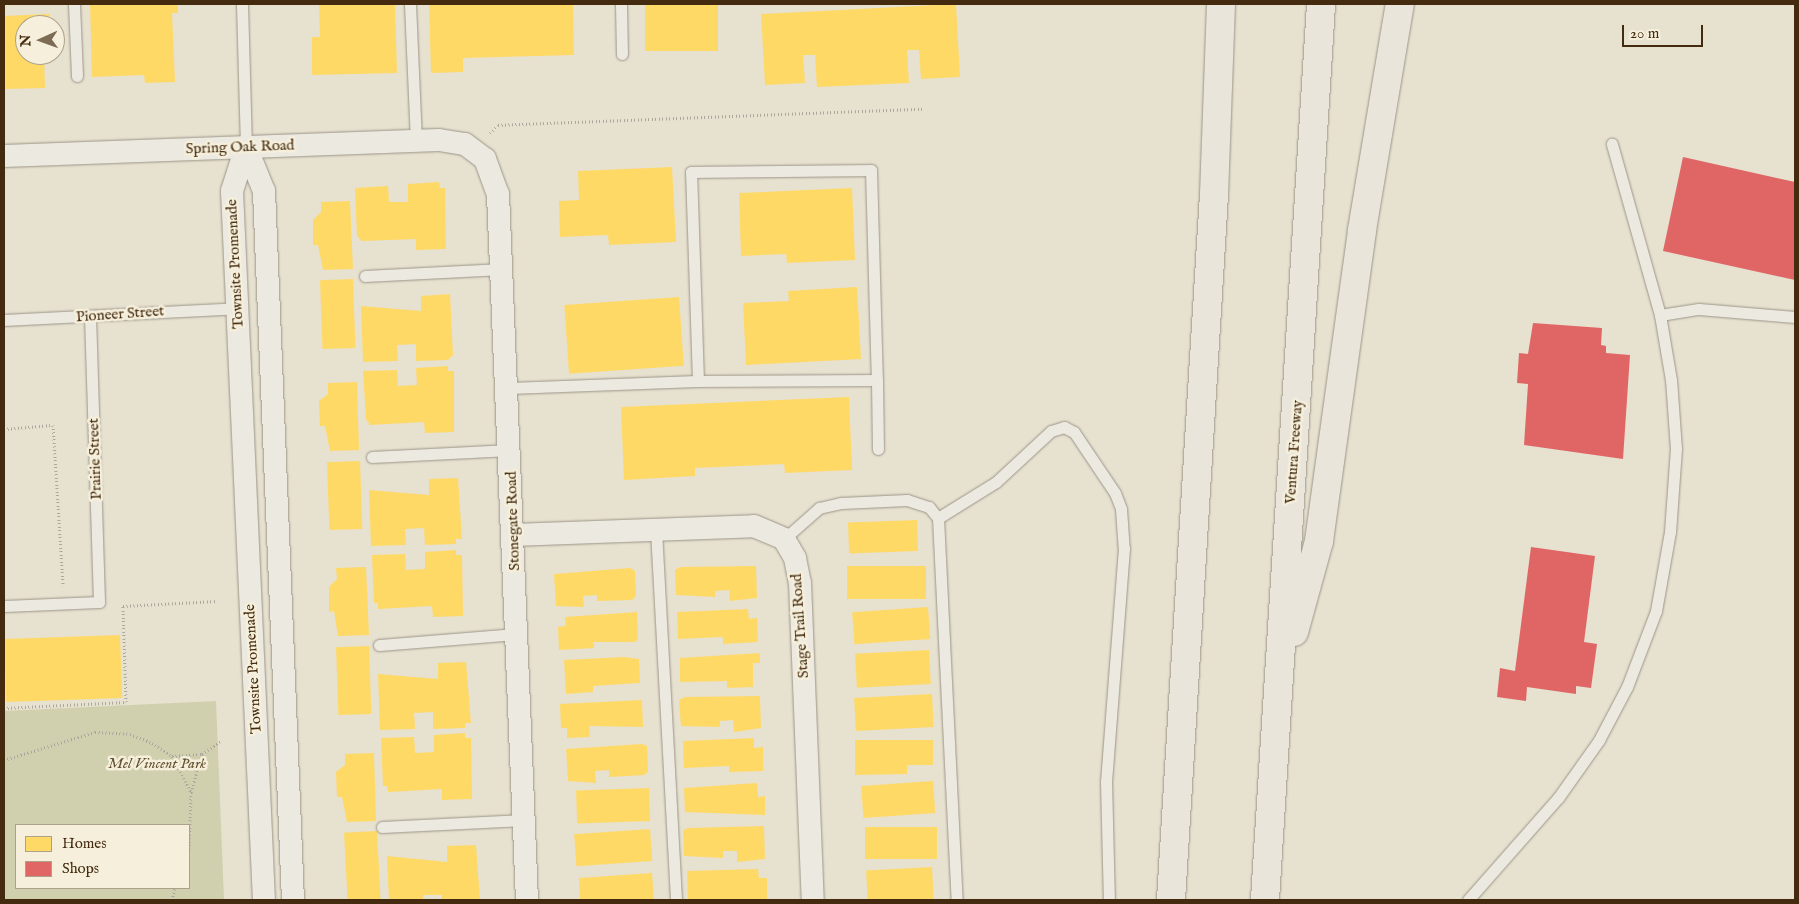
<!DOCTYPE html>
<html>
<head>
<meta charset="utf-8">
<style>
  body { margin:0 }
  #map { position:relative; width:1799px; height:904px; overflow:hidden; background:#e7e1d0; font-family:"IM FELL English",serif }
  div>[style] { position:absolute }
  .green>* { inset:0; background:#d1d0ae }
  .homes>* { inset:0; background:#ffd966; transform-origin:0 0 }
  .shops>* { inset:0; background:#e06666 }
  .path>* { height:3px; margin-top:-1.5px; transform-origin:0; background:repeating-linear-gradient(90deg,#aca79e 0 1px,transparent 0 3.5px) }
  .roads { filter:drop-shadow(0 0 1px #9c9588) drop-shadow(0 0 1px #9c9588) }
  .lane>* { height:11px; margin:-5.5px; padding:0 5.5px; transform-origin:5.5px; border-radius:5.5px; background:#ece9e0 }
  .street>* { height:22px; margin:-11px; padding:0 11px; transform-origin:11px; border-radius:11px; background:#ece9e0 }
  .highway>* { height:28px; margin:-14px; padding:0 14px; transform-origin:14px; border-radius:14px; background:#e9e5db }
  span { translate:-50% -50%; white-space:nowrap; text-align:center; line-height:1.15; -webkit-text-stroke:5px #f5efdb; paint-order:stroke }
  .street-label { font-size:15px; color:#442b0f }
  .park-label { font-size:15px; color:#635130; font-style:italic }
  .frame { position:absolute; inset:0; border:5px solid #442b0f; pointer-events:none }
  .legend { position:absolute; left:15px; top:824px; width:175px; height:65px; box-sizing:border-box; background:#f5efdb; border:1px solid #aea189; margin:0; padding:6px 9px; list-style:none; font-size:15px; color:#442b0f }
  .legend li { display:flex; align-items:center; gap:10px; height:25px }
  .legend b { width:25px; border:1px solid #aea189 }
  .north { position:absolute; left:15px; top:15px; width:50px; height:50px; box-sizing:border-box; background:#f5efdb; border:1px solid #aea189; border-radius:50%; rotate:268deg; font-size:14px; font-weight:700; line-height:20px; text-align:center; color:#442b0f }
  .north::after { content:''; display:block; margin:auto; width:18px; height:22px; background:#7d6b53; clip-path:polygon(50% 0,100% 100%,50% 72%,0 100%) }
  .scale { position:absolute; left:1622px; top:25px; width:81px; height:22px; box-sizing:border-box; border:2px solid #442b0f; border-top:0; padding-left:6px; font-size:15px; line-height:18px; white-space:nowrap; color:#442b0f; -webkit-text-stroke:4px #f5efdb; paint-order:stroke }
</style>
</head>
<body>
<div id="map">
  <div class="green">
    <i style="clip-path:polygon(evenodd,216px 701px,224px 900px,4px 900px,4px 711px,216px 701px,16px 825px,189px 825px,189px 888px,16px 888px,16px 825px)"></i>
  </div>
  <div class="homes">
    <i style="clip-path:polygon(90px 4px,178px 4px,178px 13px,172px 13px,175px 82px,145px 83px,144px 75px,92px 77px)"></i>
    <i style="clip-path:polygon(319px 4px,395px 4px,397px 73px,312px 75px,312px 37px,320px 37px)"></i>
    <i style="clip-path:polygon(429px 4px,573px 4px,574px 55px,463px 58px,463px 72px,431px 73px)"></i>
    <i style="left:645px;top:4px;width:73px;height:47px"></i>
    <i style="clip-path:polygon(956px 4px,960px 77px,921px 79px,919px 50px,907px 50px,909px 83px,817px 87px,815px 55px,803px 55px,805px 83px,765px 85px,761px 14px)"></i>
    <i style="clip-path:polygon(49px 14px,50px 25px,25px 25px,25px 55px,44px 55px,45px 88px,4px 89px,4px 16px)"></i>
    <i style="clip-path:polygon(672px 167px,676px 242px,609px 245px,608px 235px,560px 237px,559px 201px,579px 200px,578px 171px)"></i>
    <i style="clip-path:polygon(439px 182px,440px 188px,445px 188px,446px 249px,416px 250px,416px 239px,362px 241px,357px 236px,355px 188px,388px 186px,389px 202px,408px 202px,408px 184px)"></i>
    <i style="clip-path:polygon(852px 188px,855px 260px,787px 263px,786px 254px,741px 256px,739px 193px)"></i>
    <i style="clip-path:polygon(350px 201px,353px 269px,323px 270px,318px 245px,313px 245px,313px 220px,321px 212px,321px 202px)"></i>
    <i style="left:353px;top:279px;width:69px;height:33px;rotate:88deg"></i>
    <i style="clip-path:polygon(857px 287px,861px 359px,746px 365px,743px 303px,789px 301px,788px 291px)"></i>
    <i style="clip-path:polygon(450px 294px,453px 355px,448px 360px,416px 361px,416px 344px,397px 345px,398px 361px,363px 362px,361px 306px,421px 311px,421px 296px)"></i>
    <i style="left:679px;top:297px;width:69px;height:115px;rotate:86deg"></i>
    <i style="clip-path:polygon(448px 366px,448px 371px,454px 371px,454px 432px,425px 433px,424px 422px,370px 425px,366px 419px,363px 371px,397px 370px,398px 386px,417px 385px,416px 368px)"></i>
    <i style="clip-path:polygon(357px 382px,359px 450px,330px 451px,325px 426px,320px 426px,319px 401px,328px 394px,328px 383px)"></i>
    <i style="clip-path:polygon(849px 397px,852px 470px,785px 473px,784px 464px,695px 468px,695px 476px,624px 480px,621px 407px)"></i>
    <i style="left:360px;top:461px;width:68px;height:33px;rotate:88deg"></i>
    <i style="clip-path:polygon(458px 478px,462px 539px,456px 539px,456px 544px,425px 545px,424px 528px,405px 529px,406px 545px,371px 546px,369px 490px,429px 495px,429px 479px)"></i>
    <i style="left:917px;top:520px;width:31px;height:69px;rotate:88deg"></i>
    <i style="clip-path:polygon(456px 550px,456px 555px,462px 555px,463px 616px,433px 617px,432px 606px,378px 609px,378px 603px,374px 603px,372px 555px,405px 554px,406px 570px,425px 569px,425px 552px)"></i>
    <i style="clip-path:polygon(756px 566px,757px 598px,730px 601px,729px 590px,715px 591px,715px 597px,676px 595px,675px 570px,680px 567px)"></i>
    <i style="left:926px;top:566px;width:33px;height:79px;rotate:90deg"></i>
    <i style="clip-path:polygon(366px 567px,369px 635px,338px 636px,334px 611px,329px 612px,329px 587px,337px 579px,336px 568px)"></i>
    <i style="clip-path:polygon(630px 568px,635px 571px,636px 596px,632px 600px,597px 601px,597px 595px,583px 596px,584px 607px,556px 606px,554px 574px)"></i>
    <i style="left:928px;top:607px;width:32px;height:76px;rotate:86deg"></i>
    <i style="clip-path:polygon(748px 609px,749px 619px,757px 618px,758px 642px,723px 644px,723px 637px,678px 639px,677px 612px)"></i>
    <i style="clip-path:polygon(637px 612px,638px 640px,634px 642px,593px 642px,594px 648px,559px 650px,558px 627px,566px 626px,565px 617px)"></i>
    <i style="left:120px;top:635px;width:63px;height:116px;rotate:88deg"></i>
    <i style="left:369px;top:646px;width:68px;height:33px;rotate:88deg"></i>
    <i style="left:929px;top:650px;width:34px;height:74px;rotate:87deg"></i>
    <i style="clip-path:polygon(760px 653px,760px 663px,753px 663px,753px 687px,727px 688px,727px 681px,680px 682px,680px 658px)"></i>
    <i style="clip-path:polygon(624px 657px,639px 659px,640px 683px,593px 686px,593px 692px,566px 694px,564px 660px)"></i>
    <i style="clip-path:polygon(466px 662px,471px 723px,465px 723px,465px 728px,433px 729px,433px 712px,414px 713px,415px 729px,380px 730px,378px 674px,438px 679px,438px 663px)"></i>
    <i style="left:932px;top:694px;width:33px;height:78px;rotate:87deg"></i>
    <i style="clip-path:polygon(760px 696px,761px 728px,734px 732px,733px 720px,720px 721px,720px 727px,681px 726px,679px 700px,685px 697px)"></i>
    <i style="clip-path:polygon(642px 700px,643px 727px,589px 726px,590px 737px,567px 738px,567px 728px,561px 728px,560px 704px)"></i>
    <i style="clip-path:polygon(465px 733px,465px 738px,471px 738px,472px 799px,442px 800px,442px 789px,388px 792px,387px 786px,383px 786px,381px 738px,414px 737px,415px 753px,434px 752px,434px 735px)"></i>
    <i style="clip-path:polygon(754px 738px,754px 748px,763px 747px,763px 771px,729px 772px,729px 766px,684px 768px,683px 741px)"></i>
    <i style="clip-path:polygon(855px 740px,933px 740px,933px 765px,907px 765px,907px 774px,855px 775px)"></i>
    <i style="clip-path:polygon(642px 744px,647px 746px,648px 772px,644px 775px,609px 777px,609px 770px,595px 771px,596px 783px,568px 781px,566px 749px)"></i>
    <i style="clip-path:polygon(374px 753px,376px 821px,347px 822px,342px 797px,337px 797px,336px 772px,345px 765px,345px 754px)"></i>
    <i style="left:933px;top:781px;width:32px;height:72px;rotate:86deg"></i>
    <i style="clip-path:polygon(757px 783px,758px 797px,765px 796px,765px 815px,685px 812px,684px 788px)"></i>
    <i style="left:649px;top:788px;width:33px;height:73px;rotate:88deg"></i>
    <i style="clip-path:polygon(764px 826px,765px 859px,737px 862px,737px 851px,723px 851px,723px 858px,684px 856px,683px 830px,688px 828px)"></i>
    <i style="left:865px;top:827px;width:72px;height:32px"></i>
    <i style="left:650px;top:829px;width:32px;height:76px;rotate:86deg"></i>
    <i style="left:377px;top:831px;width:68px;height:33px;rotate:87deg"></i>
    <i style="clip-path:polygon(476px 845px,480px 900px,442px 900px,442px 895px,423px 895px,423px 900px,389px 900px,387px 856px,447px 862px,447px 846px)"></i>
    <i style="left:932px;top:867px;width:33px;height:66px;rotate:87deg"></i>
    <i style="clip-path:polygon(758px 869px,759px 878px,767px 878px,767px 900px,688px 899px,687px 871px)"></i>
    <i style="clip-path:polygon(652px 873px,654px 900px,580px 900px,579px 878px)"></i>
  </div>
  <div class="shops">
    <i style="clip-path:polygon(1683px 157px,1795px 182px,1795px 280px,1663px 251px)"></i>
    <i style="clip-path:polygon(1533px 323px,1602px 328px,1601px 345px,1606px 346px,1606px 353px,1630px 355px,1623px 459px,1524px 445px,1528px 384px,1517px 383px,1519px 353px,1528px 354px)"></i>
    <i style="clip-path:polygon(1531px 547px,1595px 556px,1584px 642px,1597px 644px,1591px 688px,1576px 686px,1576px 694px,1527px 687px,1526px 701px,1497px 697px,1500px 668px,1515px 671px)"></i>
  </div>
  <div class="path">
    <i style="left:490px;top:133px;width:11px;rotate:-45deg"></i>
    <i style="left:498px;top:125px;width:425px;rotate:-2.2deg"></i>
    <i style="left:4px;top:429px;width:49px;rotate:-4.7deg"></i>
    <i style="left:53px;top:425px;width:161px;rotate:86.4deg"></i>
    <i style="left:4px;top:708px;width:122px;rotate:-2.8deg"></i>
    <i style="left:126px;top:702px;width:96px;rotate:-91.8deg"></i>
    <i style="left:123px;top:606px;width:94px;rotate:-3deg"></i>
    <i style="left:202px;top:754px;width:24px;rotate:-35deg"></i>
    <i style="left:172px;top:756px;width:30px;rotate:-4deg"></i>
    <i style="left:202px;top:754px;width:40px;rotate:106deg"></i>
    <i style="left:4px;top:760px;width:95px;rotate:-17.1deg"></i>
    <i style="left:95px;top:732px;width:35px;rotate:3deg"></i>
    <i style="left:130px;top:734px;width:24px;rotate:22deg"></i>
    <i style="left:152px;top:743px;width:24px;rotate:33deg"></i>
    <i style="left:172px;top:756px;width:41px;rotate:62.2deg"></i>
    <i style="left:191px;top:792px;width:59px;rotate:91.9deg"></i>
    <i style="left:172px;top:900px;width:12px;rotate:-76deg"></i>
  </div>
  <div class="roads">
    <div class="lane">
      <i style="left:74px;top:4px;width:72px;rotate:87.6deg"></i>
      <i style="left:242px;top:4px;width:143px;rotate:88.4deg"></i>
      <i style="left:410px;top:4px;width:137px;rotate:87.5deg"></i>
      <i style="left:621px;top:4px;width:50px;rotate:88.9deg"></i>
      <i style="left:365px;top:276px;width:137px;rotate:-2.9deg"></i>
      <i style="left:1660px;top:315px;width:39px;rotate:-9deg"></i>
      <i style="left:1699px;top:309px;width:96px;rotate:4.8deg"></i>
      <i style="left:4px;top:320px;width:233px;rotate:-2.9deg"></i>
      <i style="left:877px;top:380px;width:179px;rotate:179.7deg"></i>
      <i style="left:698px;top:381px;width:209px;rotate:-91.9deg"></i>
      <i style="left:691px;top:172px;width:180px;rotate:-0.6deg"></i>
      <i style="left:871px;top:170px;width:210px;rotate:88.4deg"></i>
      <i style="left:877px;top:380px;width:69px;rotate:89.2deg"></i>
      <i style="left:508px;top:388px;width:190px;rotate:-2.1deg"></i>
      <i style="left:372px;top:457px;width:138px;rotate:-2.9deg"></i>
      <i style="left:938px;top:518px;width:68px;rotate:-31.8deg"></i>
      <i style="left:996px;top:482px;width:75px;rotate:-42.8deg"></i>
      <i style="left:1051px;top:431px;width:14px;rotate:-17deg"></i>
      <i style="left:1064px;top:427px;width:11px;rotate:27deg"></i>
      <i style="left:1074px;top:432px;width:73px;rotate:56.1deg"></i>
      <i style="left:1115px;top:493px;width:17px;rotate:69deg"></i>
      <i style="left:1121px;top:509px;width:39px;rotate:86deg"></i>
      <i style="left:1124px;top:548px;width:234px;rotate:94.4deg"></i>
      <i style="left:1106px;top:781px;width:119px;rotate:88.6deg"></i>
      <i style="left:656px;top:530px;width:371px;rotate:86.9deg"></i>
      <i style="left:784px;top:539px;width:47px;rotate:-41.5deg"></i>
      <i style="left:819px;top:508px;width:23px;rotate:-13deg"></i>
      <i style="left:841px;top:503px;width:66px;rotate:-2.6deg"></i>
      <i style="left:907px;top:500px;width:23px;rotate:18deg"></i>
      <i style="left:929px;top:507px;width:14px;rotate:51deg"></i>
      <i style="left:938px;top:518px;width:382px;rotate:87.2deg"></i>
      <i style="left:4px;top:606px;width:95px;rotate:-2.4deg"></i>
      <i style="left:99px;top:602px;width:286px;rotate:-91.8deg"></i>
      <i style="left:379px;top:645px;width:138px;rotate:-4.6deg"></i>
      <i style="left:382px;top:827px;width:142px;rotate:-2.8deg"></i>
      <i style="left:1468px;top:900px;width:136px;rotate:-48.6deg"></i>
      <i style="left:1558px;top:798px;width:71px;rotate:-54.7deg"></i>
      <i style="left:1599px;top:740px;width:60px;rotate:-62.2deg"></i>
      <i style="left:1627px;top:687px;width:81px;rotate:-69.1deg"></i>
      <i style="left:1656px;top:611px;width:80px;rotate:-80deg"></i>
      <i style="left:1670px;top:532px;width:83px;rotate:-85.9deg"></i>
      <i style="left:1676px;top:449px;width:69px;rotate:-94.1deg"></i>
      <i style="left:1671px;top:380px;width:66px;rotate:-99.6deg"></i>
      <i style="left:1660px;top:315px;width:178px;rotate:-105.7deg"></i>
    </div>
    <div class="street">
      <i style="left:246px;top:147px;width:48px;rotate:67.8deg"></i>
      <i style="left:264px;top:191px;width:710px;rotate:87.66deg"></i>
      <i style="left:246px;top:147px;width:46px;rotate:107.7deg"></i>
      <i style="left:232px;top:191px;width:710px;rotate:87.42deg"></i>
      <i style="left:4px;top:156px;width:435px;rotate:-2.1deg"></i>
      <i style="left:439px;top:140px;width:26px;rotate:9deg"></i>
      <i style="left:465px;top:144px;width:25px;rotate:37deg"></i>
      <i style="left:485px;top:159px;width:37px;rotate:70deg"></i>
      <i style="left:498px;top:194px;width:707px;rotate:87.65deg"></i>
      <i style="left:513px;top:535px;width:241px;rotate:-2.1deg"></i>
      <i style="left:754px;top:526px;width:33px;rotate:23deg"></i>
      <i style="left:784px;top:539px;width:22px;rotate:60deg"></i>
      <i style="left:795px;top:558px;width:25px;rotate:79deg"></i>
      <i style="left:800px;top:583px;width:317px;rotate:87.7deg"></i>
    </div>
    <div class="highway">
      <i style="left:1294px;top:632px;width:94px;rotate:-74.6deg"></i>
      <i style="left:1319px;top:541px;width:314px;rotate:-82.1deg"></i>
      <i style="left:1362px;top:230px;width:229px;rotate:-80.5deg"></i>
      <i style="left:1171px;top:900px;width:706px;rotate:-86.51deg"></i>
      <i style="left:1214px;top:195px;width:191px;rotate:-87.9deg"></i>
      <i style="left:1265px;top:900px;width:898px;rotate:-86.42deg"></i>
    </div>
  </div>
  <div class="street-label">
    <span style="left:240px;top:147px;rotate:-2deg">Spring Oak Road</span>
    <span style="left:235px;top:264px;rotate:-93deg">Townsite Promenade</span>
    <span style="left:120px;top:314px;rotate:-4deg">Pioneer Street</span>
    <span style="left:1294px;top:452px;rotate:-86deg">Ventura Freeway</span>
    <span style="left:95px;top:459px;rotate:-92deg">Prairie Street</span>
    <span style="left:513px;top:521px;rotate:-92deg">Stonegate Road</span>
    <span style="left:800px;top:626px;rotate:-94deg">Stage Trail Road</span>
    <span style="left:253px;top:669px;rotate:-93deg">Townsite Promenade</span>
  </div>
  <div class="park-label">
    <span style="left:157px;top:764px">Mel Vincent Park</span>
  </div>
  <div class="frame"></div>
  <ul class="legend">
  <li><b style="height:14px;background:#ffd966"></b>Homes</li>
  <li><b style="height:14px;background:#e06666"></b>Shops</li>
  </ul>
  <div class="north">N</div>
  <div class="scale">20 m</div>
</div>
</body>
</html>
